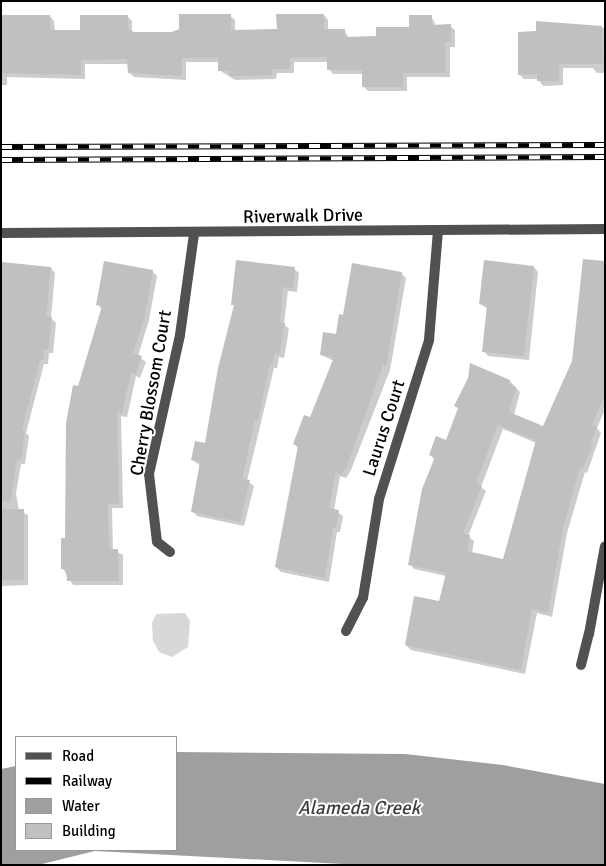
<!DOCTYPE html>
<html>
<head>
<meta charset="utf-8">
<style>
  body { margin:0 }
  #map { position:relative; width:606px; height:866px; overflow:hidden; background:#fff; font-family:Signika,sans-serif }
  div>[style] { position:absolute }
  .green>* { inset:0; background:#d8d8d8 }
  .water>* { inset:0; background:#9f9f9f }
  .shadow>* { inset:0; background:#0003 }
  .building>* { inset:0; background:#c0c0c0; transform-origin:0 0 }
  .minor>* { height:10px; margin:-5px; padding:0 5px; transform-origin:5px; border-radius:5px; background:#515151 }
  .rail>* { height:5.5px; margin-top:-2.75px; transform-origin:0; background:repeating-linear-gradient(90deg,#fff 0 11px,#000 0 22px); box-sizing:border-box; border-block:1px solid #000 }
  span { translate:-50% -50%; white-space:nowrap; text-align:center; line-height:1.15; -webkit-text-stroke:4px #fff; paint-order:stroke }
  .street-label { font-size:18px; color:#000 }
  .water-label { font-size:19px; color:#404040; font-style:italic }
  .frame { position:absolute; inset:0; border:2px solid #000; pointer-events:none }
  .legend { position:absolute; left:15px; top:736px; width:162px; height:115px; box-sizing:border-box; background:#fff; border:1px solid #999; margin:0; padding:6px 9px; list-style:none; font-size:15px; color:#000 }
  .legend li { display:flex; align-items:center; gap:10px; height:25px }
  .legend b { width:25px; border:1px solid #999 }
</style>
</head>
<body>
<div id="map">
  <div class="green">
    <i style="clip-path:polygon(185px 613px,190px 621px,188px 647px,172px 657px,159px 652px,153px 641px,152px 623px,156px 614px)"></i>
  </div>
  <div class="water">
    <i style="clip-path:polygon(176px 752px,405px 754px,503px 765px,605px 784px,605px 865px,362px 865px,95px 851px,38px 865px,1px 865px,1px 769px,16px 766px,16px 850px,176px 850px)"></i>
  </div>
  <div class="shadow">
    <i style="clip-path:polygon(324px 15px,328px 20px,328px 31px,344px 30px,349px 38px,377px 38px,411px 28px,431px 16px,436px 26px,450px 26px,455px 30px,455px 47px,450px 47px,450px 77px,407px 77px,407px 91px,368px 91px,363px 86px,363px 74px,333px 74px,329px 69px,329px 62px,294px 62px,294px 73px,277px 73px,276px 79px,235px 80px,219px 70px,219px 62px,186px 62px,186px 80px,134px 77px,129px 72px,129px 64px,85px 64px,85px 79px,7px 77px,7px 85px,1px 85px,1px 16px,50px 16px,54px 21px,55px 31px,81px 31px,127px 16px,132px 21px,132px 32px,172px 33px,230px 16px,235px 20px,235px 31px,278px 30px)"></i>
    <i style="clip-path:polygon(537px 22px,605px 28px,605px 73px,597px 73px,593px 68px,563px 68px,563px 85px,543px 86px,538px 79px,524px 79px,519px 74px,537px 33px)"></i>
    <i style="clip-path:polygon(evenodd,605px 262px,605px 409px,597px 428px,601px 433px,587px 473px,585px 472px,567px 533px,552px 617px,537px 613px,525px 674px,411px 650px,406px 645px,440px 603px,446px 576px,414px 569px,410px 564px,435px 460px,430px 455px,447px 441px,459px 409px,456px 406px,510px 381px,520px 392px,514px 415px,543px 427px,574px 362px,605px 262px,503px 429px,536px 443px,504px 561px,472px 554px,474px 541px,468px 536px,486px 491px,481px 487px,503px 429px)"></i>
    <i style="clip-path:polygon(353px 265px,402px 274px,406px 278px,390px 370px,351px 470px,346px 478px,340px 476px,334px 510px,343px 516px,340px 532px,337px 532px,329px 582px,281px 572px,276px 567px,298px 448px,294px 444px,311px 419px,334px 361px,321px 355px,337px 335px,344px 316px)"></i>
    <i style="clip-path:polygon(534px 267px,538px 272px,529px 360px,488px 356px,484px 351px,488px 309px,480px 304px)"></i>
    <i style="clip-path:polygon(51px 268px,55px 273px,51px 318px,56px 323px,53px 353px,49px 353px,48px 364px,44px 364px,26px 433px,29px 436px,25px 464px,21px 464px,16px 494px,19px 510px,28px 515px,28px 585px,1px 586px,1px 278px)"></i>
    <i style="clip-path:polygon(294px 269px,299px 273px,297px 292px,288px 291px,284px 324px,289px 329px,284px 358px,279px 357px,277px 368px,274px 368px,247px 481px,254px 486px,244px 526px,197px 516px,193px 511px,201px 466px,192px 460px,206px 445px,235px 307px,233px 304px)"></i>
    <i style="clip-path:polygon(152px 271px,157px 276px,149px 320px,138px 356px,146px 362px,140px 378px,136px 376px,127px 417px,121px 416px,123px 508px,112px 508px,113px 550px,123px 555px,123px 585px,73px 585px,63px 569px,79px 387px,102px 309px,97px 304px)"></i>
  </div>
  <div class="building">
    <i style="clip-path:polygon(179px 14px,231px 14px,231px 30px,277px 29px,276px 14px,324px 14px,324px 29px,345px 29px,345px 37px,376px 36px,376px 27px,409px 27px,409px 15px,432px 15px,432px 25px,451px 24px,451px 42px,445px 42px,446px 73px,403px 73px,403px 87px,362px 87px,362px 70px,327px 70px,327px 57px,290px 58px,290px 69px,272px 69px,272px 75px,250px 76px,229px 76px,229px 71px,218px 71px,218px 58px,182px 58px,182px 76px,128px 73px,127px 59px,81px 60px,81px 75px,1px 73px,1px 15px,50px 15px,50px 30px,80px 30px,80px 15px,128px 15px,128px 29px,134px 32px,172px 32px,179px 29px)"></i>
    <i style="clip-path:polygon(536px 21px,602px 26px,603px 64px,559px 64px,559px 81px,537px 81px,537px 74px,518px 75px,518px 32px,536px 31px)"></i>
    <i style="clip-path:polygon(evenodd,583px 259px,605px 261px,605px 394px,592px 425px,597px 427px,590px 444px,593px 445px,582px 470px,580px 468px,563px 528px,548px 613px,532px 609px,521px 670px,405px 645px,414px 596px,439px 601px,446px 573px,408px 565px,422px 489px,435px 457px,429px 455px,436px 436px,446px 440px,458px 408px,454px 406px,468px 378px,470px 363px,510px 380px,509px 384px,516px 387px,509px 412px,543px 426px,572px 361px,583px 259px,498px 425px,536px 440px,503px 559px,467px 551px,470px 535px,463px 533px,482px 486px,476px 483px,498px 425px)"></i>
    <i style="clip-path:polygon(236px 260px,295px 267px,293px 288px,283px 287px,280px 322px,285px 323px,279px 354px,275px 353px,272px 364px,270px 364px,258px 421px,255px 420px,242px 479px,250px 480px,240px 522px,191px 512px,200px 462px,191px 460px,195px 441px,205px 443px,218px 368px,234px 305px,231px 305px)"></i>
    <i style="clip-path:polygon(484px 260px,534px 266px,524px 356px,482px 352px,487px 305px,479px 304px)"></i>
    <i style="clip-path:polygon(104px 261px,153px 270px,145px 315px,133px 353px,142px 356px,136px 374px,131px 373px,122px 413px,117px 412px,119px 504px,108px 504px,109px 549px,118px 549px,119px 581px,67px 581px,66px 569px,61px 569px,61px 538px,65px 538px,66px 423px,73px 385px,78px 386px,102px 306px,96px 305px)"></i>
    <i style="clip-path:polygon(1px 262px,51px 267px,46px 317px,52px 317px,48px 349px,44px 349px,43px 360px,40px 360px,22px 430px,25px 430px,21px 460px,17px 460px,10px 502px,1px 501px)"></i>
    <i style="clip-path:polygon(352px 263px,402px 272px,386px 366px,383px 365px,347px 466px,342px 475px,336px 472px,329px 508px,339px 510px,336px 528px,333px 528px,325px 578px,275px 567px,298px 446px,293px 444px,304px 415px,310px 417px,334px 357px,320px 355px,323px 332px,336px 334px,339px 314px,343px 315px)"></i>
    <i style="left:24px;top:509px;width:71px;height:23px;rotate:90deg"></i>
  </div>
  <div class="minor">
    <i style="left:1px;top:233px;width:604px;rotate:-0.38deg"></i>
    <i style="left:170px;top:552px;width:16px;rotate:-142deg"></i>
    <i style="left:157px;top:542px;width:68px;rotate:-96.7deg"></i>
    <i style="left:149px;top:474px;width:142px;rotate:-77.4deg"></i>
    <i style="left:180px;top:335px;width:102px;rotate:-82.1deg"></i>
    <i style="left:346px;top:631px;width:37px;rotate:-63deg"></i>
    <i style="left:363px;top:598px;width:100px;rotate:-80.8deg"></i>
    <i style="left:379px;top:499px;width:167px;rotate:-72.5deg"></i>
    <i style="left:429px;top:340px;width:110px;rotate:-85.3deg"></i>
    <i style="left:581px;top:665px;width:32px;rotate:-76deg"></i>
    <i style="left:589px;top:634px;width:89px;rotate:-79.7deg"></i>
  </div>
  <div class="rail">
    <i style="left:1px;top:147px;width:604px;rotate:-0.19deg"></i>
    <i style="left:1px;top:160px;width:604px;rotate:-0.28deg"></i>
  </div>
  <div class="street-label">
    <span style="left:303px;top:216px;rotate:-1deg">Riverwalk Drive</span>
    <span style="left:151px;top:393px;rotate:-80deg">Cherry Blossom Court</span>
    <span style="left:384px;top:428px;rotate:-72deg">Laurus Court</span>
  </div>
  <div class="water-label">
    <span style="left:359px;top:809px">Alameda Creek</span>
  </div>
  <div class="frame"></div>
  <ul class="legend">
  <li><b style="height:6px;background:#515151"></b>Road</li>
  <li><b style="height:6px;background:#000"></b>Railway</li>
  <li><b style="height:14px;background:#9f9f9f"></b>Water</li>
  <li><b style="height:14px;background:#c0c0c0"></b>Building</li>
  </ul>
</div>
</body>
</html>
